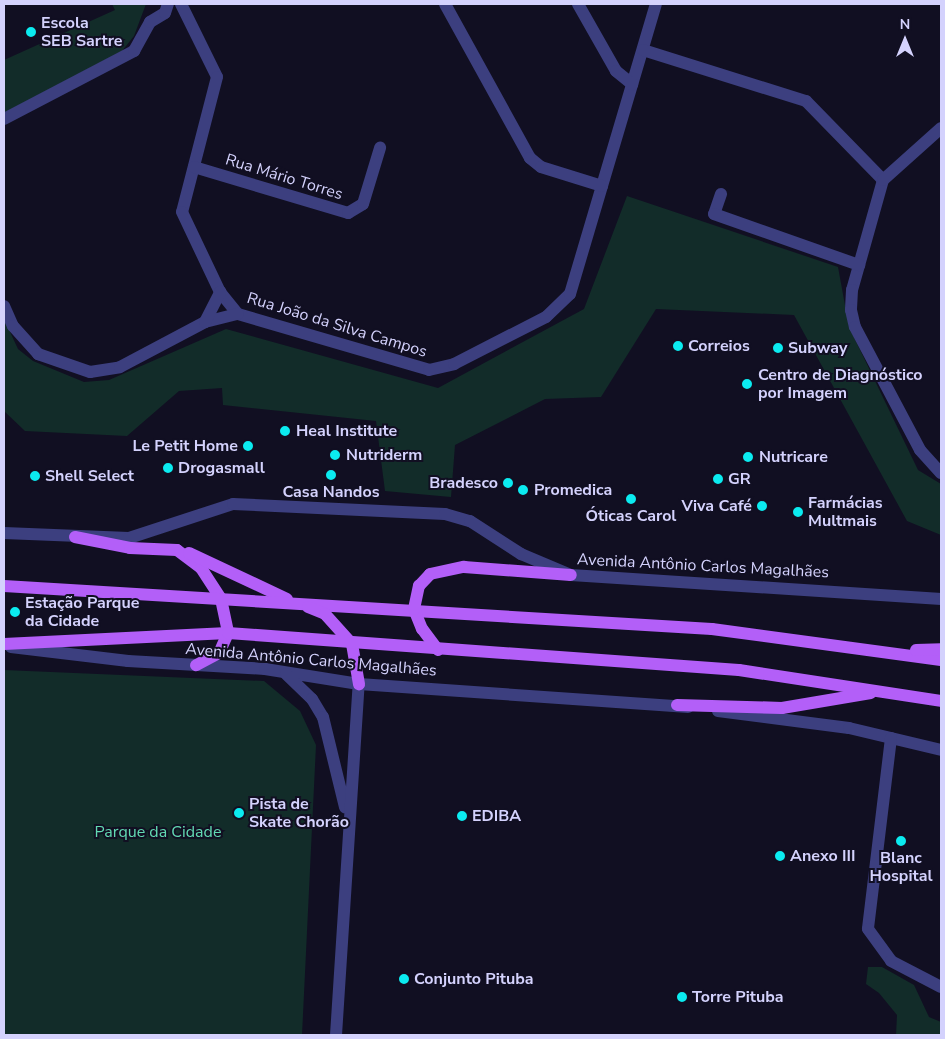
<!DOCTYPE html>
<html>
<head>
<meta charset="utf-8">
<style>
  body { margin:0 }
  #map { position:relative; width:945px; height:1039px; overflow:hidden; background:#110f22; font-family:"Nunito Sans",sans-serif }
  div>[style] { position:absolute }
  .green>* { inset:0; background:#122c29 }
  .minor>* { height:12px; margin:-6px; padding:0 6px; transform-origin:6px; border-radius:6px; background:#3c3f7f }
  .major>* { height:12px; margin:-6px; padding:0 6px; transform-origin:6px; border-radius:6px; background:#b35ff8 }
  .dots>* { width:14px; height:14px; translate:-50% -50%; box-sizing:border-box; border:2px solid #110f22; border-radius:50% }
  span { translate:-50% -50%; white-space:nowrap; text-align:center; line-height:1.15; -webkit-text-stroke:4px #110f22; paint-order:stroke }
  .poi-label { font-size:16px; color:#d4d2fd; font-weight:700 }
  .left { translate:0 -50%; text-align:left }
  .right { translate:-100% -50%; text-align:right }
  .street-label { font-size:16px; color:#d4d2fd }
  .park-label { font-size:16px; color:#62dab3 }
  .frame { position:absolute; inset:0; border:5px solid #d4d2fd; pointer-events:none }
  .north { position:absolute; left:880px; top:15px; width:50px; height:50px; -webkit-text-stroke:4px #110f22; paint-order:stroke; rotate:0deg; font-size:14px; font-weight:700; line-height:20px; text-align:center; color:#d4d2fd }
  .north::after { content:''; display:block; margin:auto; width:18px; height:22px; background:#d4d2fd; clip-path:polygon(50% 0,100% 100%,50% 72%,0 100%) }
</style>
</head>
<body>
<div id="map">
  <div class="green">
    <i style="clip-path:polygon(112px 4px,146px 4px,134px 36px,122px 51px,4px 113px,4px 60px,115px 10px)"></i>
    <i style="clip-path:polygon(627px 196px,838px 267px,849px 327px,918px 470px,941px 484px,941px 535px,907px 521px,794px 315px,656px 309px,601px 397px,545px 399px,455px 445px,451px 497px,385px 491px,376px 421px,223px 405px,222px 388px,179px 391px,127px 436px,25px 431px,4px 411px,4px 319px,18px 349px,33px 361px,84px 382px,109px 380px,226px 329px,438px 388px,584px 309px)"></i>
    <i style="clip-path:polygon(4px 670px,264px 681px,300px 711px,316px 745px,302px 1035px,4px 1035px)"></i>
    <i style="clip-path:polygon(868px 967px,882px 967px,914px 985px,929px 1017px,941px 1022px,941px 1035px,896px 1035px,897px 1015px,879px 993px,866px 984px)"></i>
  </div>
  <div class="minor">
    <i style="left:181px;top:4px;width:81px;rotate:63.7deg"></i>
    <i style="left:217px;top:77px;width:139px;rotate:104.5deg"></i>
    <i style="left:182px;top:212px;width:89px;rotate:64.6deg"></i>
    <i style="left:220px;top:292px;width:28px;rotate:51deg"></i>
    <i style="left:238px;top:314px;width:199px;rotate:16.3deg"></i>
    <i style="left:429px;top:370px;width:26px;rotate:-13deg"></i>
    <i style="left:454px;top:364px;width:103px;rotate:-27.1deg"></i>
    <i style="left:546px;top:317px;width:33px;rotate:-44deg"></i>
    <i style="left:570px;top:294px;width:302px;rotate:-73.5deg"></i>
    <i style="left:445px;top:4px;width:176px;rotate:61.1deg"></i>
    <i style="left:530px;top:158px;width:14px;rotate:39deg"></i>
    <i style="left:541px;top:167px;width:64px;rotate:17.3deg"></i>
    <i style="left:578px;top:4px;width:77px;rotate:60.4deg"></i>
    <i style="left:616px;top:71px;width:21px;rotate:39deg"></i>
    <i style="left:643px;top:50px;width:171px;rotate:17.4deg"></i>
    <i style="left:806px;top:101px;width:110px;rotate:45.7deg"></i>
    <i style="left:4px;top:119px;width:147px;rotate:-27.6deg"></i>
    <i style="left:134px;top:51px;width:33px;rotate:-61deg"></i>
    <i style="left:150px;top:22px;width:17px;rotate:-31deg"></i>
    <i style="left:165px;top:13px;width:9px;rotate:-72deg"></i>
    <i style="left:194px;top:167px;width:161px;rotate:16.6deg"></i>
    <i style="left:348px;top:213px;width:17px;rotate:-31deg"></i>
    <i style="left:363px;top:204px;width:59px;rotate:-73.1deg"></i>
    <i style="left:883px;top:180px;width:114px;rotate:105.7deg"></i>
    <i style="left:852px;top:290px;width:20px;rotate:93deg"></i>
    <i style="left:851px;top:310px;width:17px;rotate:77deg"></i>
    <i style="left:855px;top:327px;width:139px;rotate:62.1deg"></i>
    <i style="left:920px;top:450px;width:31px;rotate:48deg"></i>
    <i style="left:883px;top:180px;width:78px;rotate:-41.9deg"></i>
    <i style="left:721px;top:194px;width:21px;rotate:109deg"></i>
    <i style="left:714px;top:214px;width:154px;rotate:19.4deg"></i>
    <i style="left:4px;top:306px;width:22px;rotate:66deg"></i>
    <i style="left:13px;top:326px;width:38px;rotate:48deg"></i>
    <i style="left:38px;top:354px;width:55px;rotate:19.1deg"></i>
    <i style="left:90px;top:372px;width:30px;rotate:-9deg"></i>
    <i style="left:120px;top:367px;width:96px;rotate:-27.9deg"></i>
    <i style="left:205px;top:322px;width:34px;rotate:-14deg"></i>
    <i style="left:205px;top:322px;width:34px;rotate:-63deg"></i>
    <i style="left:4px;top:533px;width:125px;rotate:2.3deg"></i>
    <i style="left:129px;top:538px;width:109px;rotate:-18.1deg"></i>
    <i style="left:233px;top:504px;width:212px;rotate:2.7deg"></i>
    <i style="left:445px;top:514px;width:26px;rotate:16deg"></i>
    <i style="left:470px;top:521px;width:61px;rotate:32.9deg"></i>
    <i style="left:521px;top:554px;width:54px;rotate:22.8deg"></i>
    <i style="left:571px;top:575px;width:371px;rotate:3.7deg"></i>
    <i style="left:11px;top:647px;width:118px;rotate:6.8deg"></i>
    <i style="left:128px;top:661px;width:137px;rotate:3.3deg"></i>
    <i style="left:265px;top:669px;width:95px;rotate:9.1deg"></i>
    <i style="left:359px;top:684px;width:330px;rotate:4deg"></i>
    <i style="left:286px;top:674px;width:36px;rotate:44deg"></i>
    <i style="left:312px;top:699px;width:21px;rotate:59deg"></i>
    <i style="left:323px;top:717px;width:93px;rotate:76.3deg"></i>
    <i style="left:718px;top:711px;width:132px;rotate:7.4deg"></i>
    <i style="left:849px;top:728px;width:95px;rotate:13.4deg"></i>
    <i style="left:891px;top:738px;width:192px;rotate:96.9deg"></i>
    <i style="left:868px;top:929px;width:39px;rotate:54deg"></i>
    <i style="left:891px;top:961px;width:56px;rotate:27.5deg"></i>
    <i style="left:336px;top:1035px;width:352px;rotate:-86.3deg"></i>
  </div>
  <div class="major">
    <i style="left:75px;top:537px;width:56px;rotate:11.3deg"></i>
    <i style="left:130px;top:548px;width:47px;rotate:2.4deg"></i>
    <i style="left:177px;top:550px;width:30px;rotate:37deg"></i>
    <i style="left:201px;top:568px;width:37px;rotate:57deg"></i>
    <i style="left:221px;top:599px;width:35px;rotate:78deg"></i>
    <i style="left:228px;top:633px;width:22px;rotate:114deg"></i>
    <i style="left:219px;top:653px;width:26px;rotate:152deg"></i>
    <i style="left:189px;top:553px;width:108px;rotate:25.1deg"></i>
    <i style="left:4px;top:586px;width:709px;rotate:3.48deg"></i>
    <i style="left:712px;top:629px;width:231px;rotate:7.7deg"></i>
    <i style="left:308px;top:607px;width:18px;rotate:22deg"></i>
    <i style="left:325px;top:614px;width:40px;rotate:48deg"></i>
    <i style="left:352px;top:644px;width:41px;rotate:80.1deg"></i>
    <i style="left:4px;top:644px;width:224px;rotate:-2.8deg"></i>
    <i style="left:228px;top:633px;width:512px;rotate:4.14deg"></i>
    <i style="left:739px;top:670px;width:204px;rotate:8.7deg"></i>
    <i style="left:438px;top:650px;width:26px;rotate:-127deg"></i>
    <i style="left:422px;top:629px;width:22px;rotate:-112deg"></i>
    <i style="left:414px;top:609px;width:24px;rotate:-78deg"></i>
    <i style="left:419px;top:586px;width:16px;rotate:-47deg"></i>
    <i style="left:430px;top:574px;width:35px;rotate:-12deg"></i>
    <i style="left:464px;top:567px;width:107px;rotate:4.3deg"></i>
    <i style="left:916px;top:650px;width:25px;rotate:-2deg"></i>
    <i style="left:677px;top:705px;width:105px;rotate:1.6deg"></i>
    <i style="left:782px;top:708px;width:90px;rotate:-9.6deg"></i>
  </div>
  <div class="dots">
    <i style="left:31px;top:32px;background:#0bebf0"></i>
    <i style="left:678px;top:346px;background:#0bebf0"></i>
    <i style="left:778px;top:348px;background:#0bebf0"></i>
    <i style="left:747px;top:384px;background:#0bebf0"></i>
    <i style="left:285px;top:431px;background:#0bebf0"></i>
    <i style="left:248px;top:446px;background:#0bebf0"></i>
    <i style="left:335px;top:455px;background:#0bebf0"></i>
    <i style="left:748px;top:457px;background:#0bebf0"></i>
    <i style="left:168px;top:468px;background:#0bebf0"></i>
    <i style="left:331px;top:475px;background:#0bebf0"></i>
    <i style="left:35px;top:476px;background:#0bebf0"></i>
    <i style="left:718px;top:479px;background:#0bebf0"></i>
    <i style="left:508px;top:483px;background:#0bebf0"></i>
    <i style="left:523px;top:490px;background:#0bebf0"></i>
    <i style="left:631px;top:499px;background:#0bebf0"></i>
    <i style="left:762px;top:506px;background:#0bebf0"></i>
    <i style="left:798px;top:512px;background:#0bebf0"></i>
    <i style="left:15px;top:612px;background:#0bebf0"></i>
    <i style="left:239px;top:813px;background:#0bebf0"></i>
    <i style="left:462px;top:816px;background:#0bebf0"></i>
    <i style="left:901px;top:841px;background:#0bebf0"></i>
    <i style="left:780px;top:856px;background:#0bebf0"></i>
    <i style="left:404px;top:979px;background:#0bebf0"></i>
    <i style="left:682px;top:997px;background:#0bebf0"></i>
  </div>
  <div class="poi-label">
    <span class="left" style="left:41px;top:32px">Escola<br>SEB Sartre</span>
    <span class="left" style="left:688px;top:346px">Correios</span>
    <span class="left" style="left:788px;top:348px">Subway</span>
    <span class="left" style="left:758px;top:384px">Centro de Diagnóstico<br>por Imagem</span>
    <span class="left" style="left:296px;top:431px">Heal Institute</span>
    <span class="right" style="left:238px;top:446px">Le Petit Home</span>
    <span class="left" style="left:346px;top:455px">Nutriderm</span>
    <span class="left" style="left:759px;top:457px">Nutricare</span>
    <span class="left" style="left:178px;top:468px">Drogasmall</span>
    <span class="left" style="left:45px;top:476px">Shell Select</span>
    <span class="left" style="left:728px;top:479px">GR</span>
    <span class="right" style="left:498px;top:483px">Bradesco</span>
    <span class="left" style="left:534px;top:490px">Promedica</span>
    <span style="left:331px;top:492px">Casa Nandos</span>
    <span class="left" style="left:808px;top:512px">Farmácias<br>Multmais</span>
    <span class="right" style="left:752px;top:506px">Viva Café</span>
    <span style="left:631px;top:516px">Óticas Carol</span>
    <span class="left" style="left:25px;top:612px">Estação Parque<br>da Cidade</span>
    <span class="left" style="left:249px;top:813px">Pista de<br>Skate Chorão</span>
    <span class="left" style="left:472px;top:816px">EDIBA</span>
    <span class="left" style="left:790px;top:856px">Anexo III</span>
    <span style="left:901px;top:867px">Blanc<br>Hospital</span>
    <span class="left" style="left:414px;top:979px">Conjunto Pituba</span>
    <span class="left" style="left:692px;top:997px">Torre Pituba</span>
  </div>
  <div class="street-label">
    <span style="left:284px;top:177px;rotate:17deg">Rua Mário Torres</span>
    <span style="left:337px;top:325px;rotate:17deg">Rua João da Silva Campos</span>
    <span style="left:703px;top:566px;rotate:3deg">Avenida Antônio Carlos Magalhães</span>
    <span style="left:311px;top:660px;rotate:5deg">Avenida Antônio Carlos Magalhães</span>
  </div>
  <div class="park-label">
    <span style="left:158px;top:832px">Parque da Cidade</span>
  </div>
  <div class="frame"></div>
  <div class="north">N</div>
</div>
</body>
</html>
